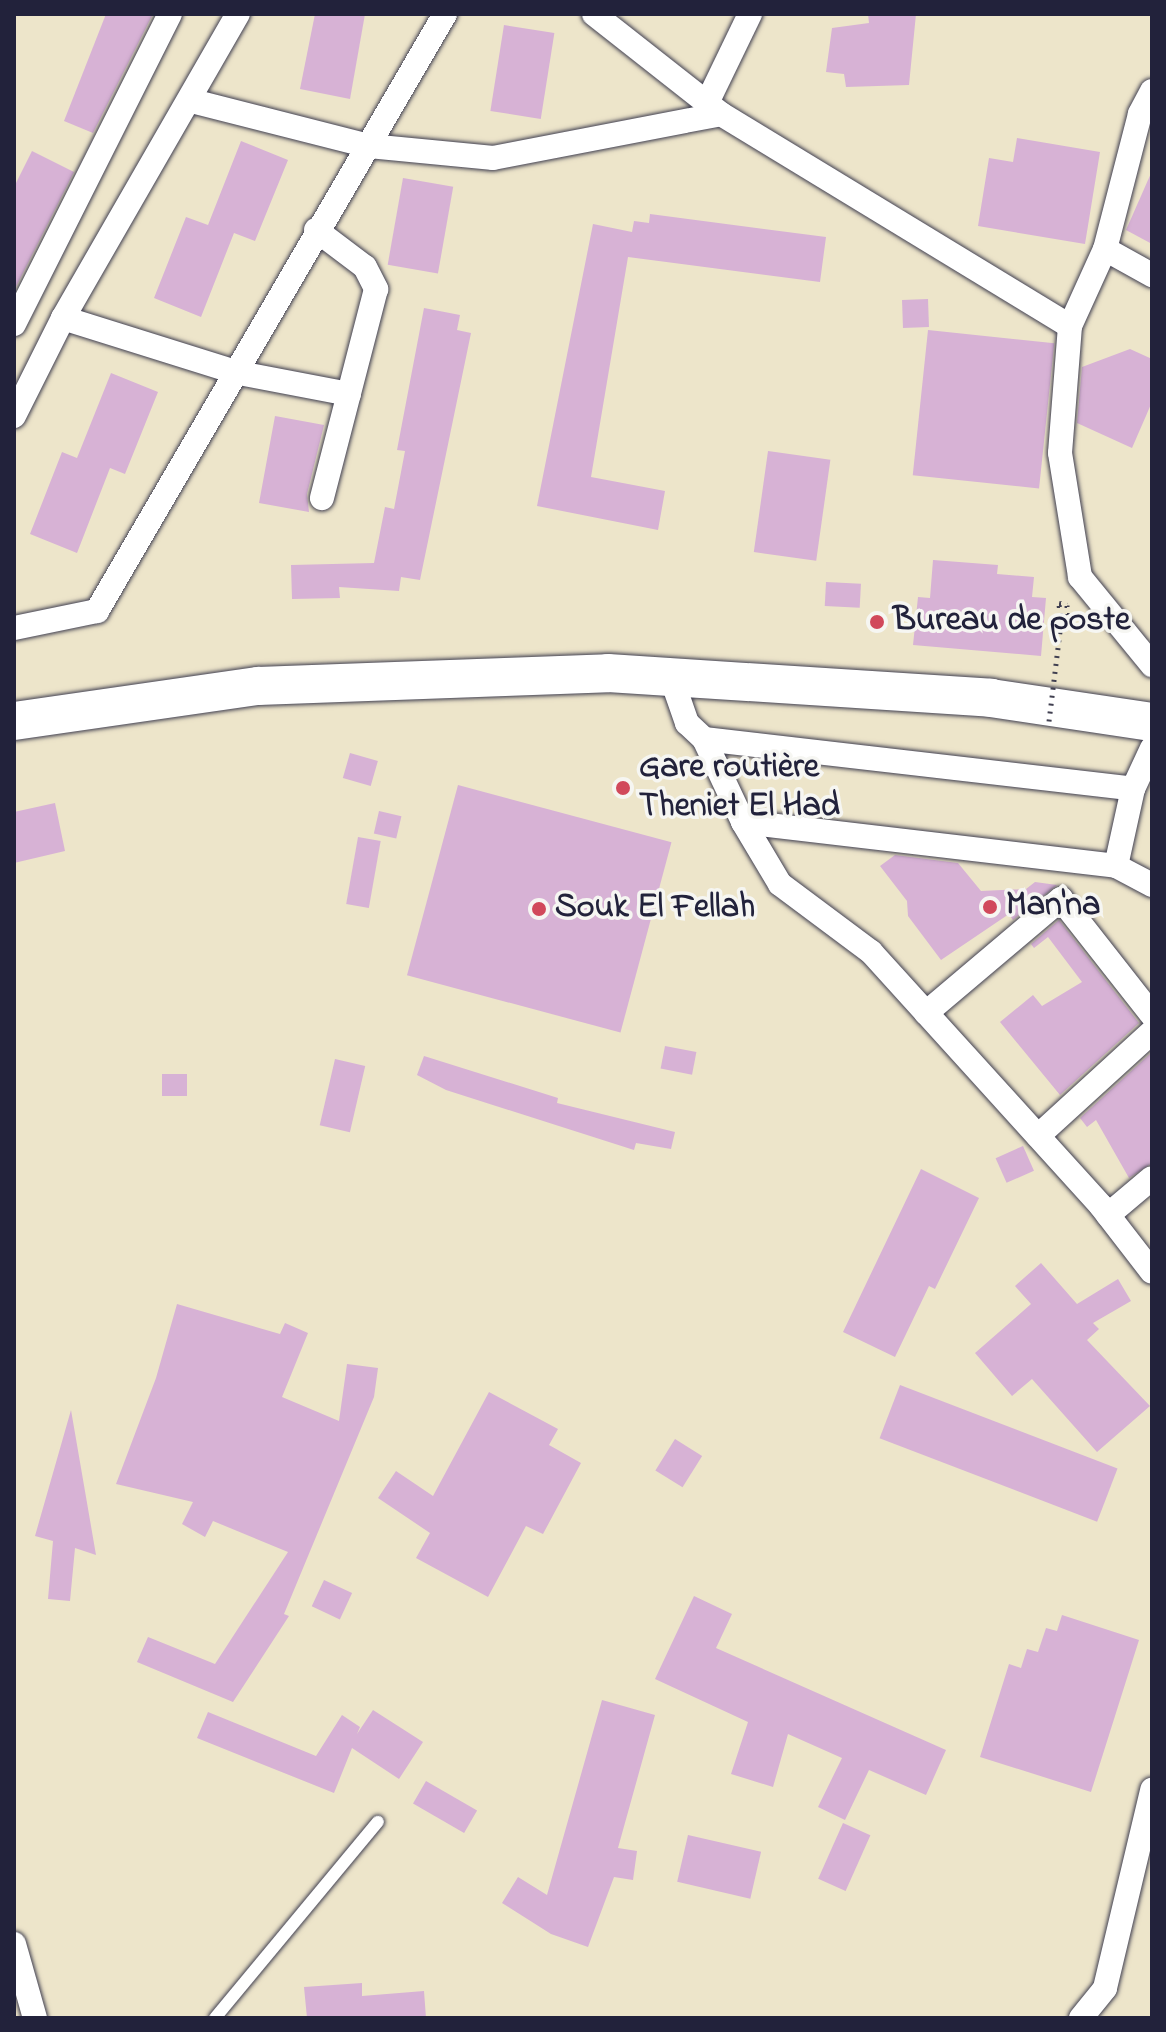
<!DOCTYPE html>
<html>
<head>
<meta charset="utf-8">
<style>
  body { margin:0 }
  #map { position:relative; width:1166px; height:2032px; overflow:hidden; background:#ede5ca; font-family:"Indie Flower",sans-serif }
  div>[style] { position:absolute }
  .building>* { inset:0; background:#d7b2d5; transform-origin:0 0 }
  .path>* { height:5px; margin-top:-2.5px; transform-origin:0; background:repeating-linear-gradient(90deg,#403f50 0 2px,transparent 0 8px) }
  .roads { filter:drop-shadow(0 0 2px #403f50) drop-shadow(0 0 2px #403f50) }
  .lane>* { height:12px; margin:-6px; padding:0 6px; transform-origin:6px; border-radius:6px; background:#fff }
  .street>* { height:24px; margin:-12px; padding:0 12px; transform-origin:12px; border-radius:12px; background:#fff }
  .primary>* { height:38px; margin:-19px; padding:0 19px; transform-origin:19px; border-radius:19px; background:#fff }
  .path-bridge>* { height:5px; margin-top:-2.5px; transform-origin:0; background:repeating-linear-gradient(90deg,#403f50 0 2px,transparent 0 8px) }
  .dots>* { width:22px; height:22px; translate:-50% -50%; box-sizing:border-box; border:4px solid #f6f6f2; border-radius:50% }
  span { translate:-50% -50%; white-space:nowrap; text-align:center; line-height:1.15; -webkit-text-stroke:7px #f6f6f2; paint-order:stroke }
  .poi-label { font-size:34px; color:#22223b; font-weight:700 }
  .left { translate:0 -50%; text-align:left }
  .frame { position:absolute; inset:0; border:16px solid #22223b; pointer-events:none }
</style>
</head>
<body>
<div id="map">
  <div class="building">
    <i style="clip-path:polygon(106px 14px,153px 14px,93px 133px,64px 121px)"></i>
    <i style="clip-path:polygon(315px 14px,365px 14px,350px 99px,300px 89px)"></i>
    <i style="clip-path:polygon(868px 14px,916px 14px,909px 85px,846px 87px,844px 74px,826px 72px,832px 28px,869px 23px)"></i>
    <i style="left:504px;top:25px;width:51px;height:87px;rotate:9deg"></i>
    <i style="clip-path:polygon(1017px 138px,1100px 152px,1085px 244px,978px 226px,989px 158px,1013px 162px)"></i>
    <i style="clip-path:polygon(241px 141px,288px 160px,255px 241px,234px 233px,201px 317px,154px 298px,186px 217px,208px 225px)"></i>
    <i style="clip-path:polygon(32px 151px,74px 172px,14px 291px,14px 187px)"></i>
    <i style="clip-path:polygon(1152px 171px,1152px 244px,1126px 230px)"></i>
    <i style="left:403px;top:178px;width:51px;height:88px;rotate:10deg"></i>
    <i style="clip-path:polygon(650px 214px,826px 237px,820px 282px,628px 257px,591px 477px,665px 491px,658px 530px,537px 506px,593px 224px,632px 232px,634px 221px,649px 223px)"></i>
    <i style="left:928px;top:299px;width:28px;height:26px;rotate:88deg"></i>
    <i style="clip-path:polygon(424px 308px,460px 315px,457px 330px,471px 333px,420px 580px,401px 577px,399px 591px,339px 587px,340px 598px,292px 599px,291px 565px,374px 563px,385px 507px,394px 509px,405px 451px,397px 450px)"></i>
    <i style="left:928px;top:330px;width:127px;height:146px;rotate:6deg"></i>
    <i style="clip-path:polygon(1130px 349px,1152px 359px,1152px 402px,1132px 448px,1077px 423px,1082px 367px)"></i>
    <i style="clip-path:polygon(111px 373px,158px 392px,125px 474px,110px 468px,77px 553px,30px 534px,62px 452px,77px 458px)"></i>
    <i style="clip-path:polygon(275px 416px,324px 425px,307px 494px,309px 512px,259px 503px)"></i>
    <i style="left:768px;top:451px;width:63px;height:102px;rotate:8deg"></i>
    <i style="clip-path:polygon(933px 560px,998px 565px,997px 574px,1034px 577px,1032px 597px,1046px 598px,1041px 656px,913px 645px,918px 597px,930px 598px)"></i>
    <i style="left:826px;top:582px;width:35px;height:24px;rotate:3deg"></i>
    <i style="left:350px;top:753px;width:29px;height:26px;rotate:16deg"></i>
    <i style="left:458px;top:785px;width:221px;height:197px;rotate:15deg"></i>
    <i style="clip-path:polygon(55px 803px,65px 851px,14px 863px,14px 812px)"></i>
    <i style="left:379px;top:811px;width:23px;height:23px;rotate:13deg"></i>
    <i style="left:358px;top:837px;width:23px;height:68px;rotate:10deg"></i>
    <i style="clip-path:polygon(895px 855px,958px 863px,981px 891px,1026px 889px,1035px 882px,1057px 885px,1013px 920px,1009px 914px,941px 960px,908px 916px,907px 901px,880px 866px)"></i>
    <i style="clip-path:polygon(1059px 920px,1139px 1023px,1060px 1095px,1000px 1022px,1033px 995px,1042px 1006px,1082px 982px,1048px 937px,1034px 948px,1031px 944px)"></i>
    <i style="left:665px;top:1046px;width:32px;height:23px;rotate:11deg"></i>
    <i style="clip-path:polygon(1152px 1052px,1152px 1163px,1129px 1178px,1096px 1120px,1087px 1127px,1080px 1118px)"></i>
    <i style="clip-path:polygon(424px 1056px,558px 1098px,557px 1103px,675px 1132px,671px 1149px,636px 1143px,634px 1150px,446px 1090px,417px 1075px)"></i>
    <i style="left:335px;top:1059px;width:31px;height:68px;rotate:13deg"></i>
    <i style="left:162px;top:1074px;width:25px;height:22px"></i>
    <i style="left:1023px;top:1146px;width:27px;height:30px;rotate:66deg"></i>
    <i style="clip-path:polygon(921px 1169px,979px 1198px,935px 1289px,929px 1286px,895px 1357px,843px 1332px)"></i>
    <i style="clip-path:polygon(1041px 1263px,1077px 1304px,1118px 1279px,1131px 1301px,1093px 1323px,1099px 1329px,1087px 1340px,1150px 1406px,1097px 1452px,1032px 1379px,1012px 1396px,975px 1353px,1031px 1304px,1015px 1286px)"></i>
    <i style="clip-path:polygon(177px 1304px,280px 1334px,285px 1323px,308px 1333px,282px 1397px,339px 1421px,347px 1364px,378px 1368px,374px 1397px,284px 1614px,289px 1616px,233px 1702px,137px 1662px,148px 1637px,215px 1664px,288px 1552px,213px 1521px,205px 1537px,182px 1524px,193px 1502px,116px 1484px,156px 1378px)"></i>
    <i style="left:900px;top:1385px;width:233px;height:57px;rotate:21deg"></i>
    <i style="clip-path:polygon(489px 1392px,558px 1429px,549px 1445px,581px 1463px,543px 1534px,526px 1526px,488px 1597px,416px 1558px,430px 1533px,378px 1498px,396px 1471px,433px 1496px)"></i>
    <i style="clip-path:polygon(71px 1410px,96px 1555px,75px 1548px,70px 1601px,48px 1599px,53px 1541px,35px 1536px)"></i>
    <i style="left:675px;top:1439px;width:32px;height:37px;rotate:32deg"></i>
    <i style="left:324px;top:1580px;width:31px;height:29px;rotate:25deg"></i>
    <i style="clip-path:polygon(694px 1596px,732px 1614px,716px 1648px,946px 1750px,926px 1795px,869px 1770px,845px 1820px,818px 1807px,842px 1758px,788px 1734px,773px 1787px,731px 1774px,748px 1722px,655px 1679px)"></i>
    <i style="clip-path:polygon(1062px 1615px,1139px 1640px,1091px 1792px,980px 1757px,1009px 1664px,1021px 1668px,1027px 1649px,1038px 1652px,1046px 1628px,1057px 1631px)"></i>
    <i style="clip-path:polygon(602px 1700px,655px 1715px,618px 1848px,637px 1851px,633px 1880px,614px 1877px,588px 1947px,551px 1934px,502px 1903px,518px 1877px,547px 1895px)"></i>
    <i style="clip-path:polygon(373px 1710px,423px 1742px,399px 1779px,352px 1748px,334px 1793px,197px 1738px,208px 1712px,316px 1756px,342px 1715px,360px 1727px,357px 1734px)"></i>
    <i style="left:426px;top:1781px;width:59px;height:26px;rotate:30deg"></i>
    <i style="left:843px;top:1823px;width:30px;height:61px;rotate:24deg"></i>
    <i style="left:688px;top:1835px;width:75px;height:48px;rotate:13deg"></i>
    <i style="clip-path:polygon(362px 1983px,362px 1996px,424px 1991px,426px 2018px,307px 2018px,304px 1987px)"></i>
  </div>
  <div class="path">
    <i style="left:1061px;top:623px;width:20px;rotate:-96deg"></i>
    <i style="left:1059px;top:603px;width:8px;rotate:14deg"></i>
    <i style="left:1067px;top:605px;width:23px;rotate:88deg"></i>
  </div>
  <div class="roads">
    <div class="lane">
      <i style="left:215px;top:2018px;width:255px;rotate:-50.3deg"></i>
    </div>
    <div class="street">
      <i style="left:594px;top:14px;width:162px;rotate:38.2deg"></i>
      <i style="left:721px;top:114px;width:408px;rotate:31.3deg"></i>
      <i style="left:1152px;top:91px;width:26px;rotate:118deg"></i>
      <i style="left:1140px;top:114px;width:139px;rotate:104.5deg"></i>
      <i style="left:1105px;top:249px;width:85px;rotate:114.4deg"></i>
      <i style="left:1070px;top:326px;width:127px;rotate:94.5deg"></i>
      <i style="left:1060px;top:453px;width:126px;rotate:80.8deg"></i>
      <i style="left:1080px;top:577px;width:114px;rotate:50.7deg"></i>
      <i style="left:192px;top:101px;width:183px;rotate:14.3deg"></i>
      <i style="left:369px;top:146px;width:125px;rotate:5.5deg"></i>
      <i style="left:493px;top:158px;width:232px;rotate:-10.9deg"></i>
      <i style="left:707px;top:103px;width:99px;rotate:-64.2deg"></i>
      <i style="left:316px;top:230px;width:61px;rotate:37.1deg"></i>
      <i style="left:365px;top:267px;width:25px;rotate:63deg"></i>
      <i style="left:376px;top:289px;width:216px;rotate:104.5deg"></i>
      <i style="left:1105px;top:249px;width:54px;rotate:29deg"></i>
      <i style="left:63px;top:318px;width:184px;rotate:17.4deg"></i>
      <i style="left:239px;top:373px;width:112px;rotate:10.8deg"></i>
      <i style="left:14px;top:324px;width:347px;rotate:-63.3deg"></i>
      <i style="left:14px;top:416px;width:110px;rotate:-63.4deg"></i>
      <i style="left:63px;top:318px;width:351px;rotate:-60.1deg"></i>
      <i style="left:14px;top:628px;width:85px;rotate:-11.6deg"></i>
      <i style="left:97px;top:611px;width:691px;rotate:-59.76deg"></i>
      <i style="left:671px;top:677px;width:49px;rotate:70.8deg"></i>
      <i style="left:687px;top:723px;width:23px;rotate:43deg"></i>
      <i style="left:704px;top:739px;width:92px;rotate:64.8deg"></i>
      <i style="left:743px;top:822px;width:376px;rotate:6.7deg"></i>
      <i style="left:1116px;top:866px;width:41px;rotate:27.8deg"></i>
      <i style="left:704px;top:739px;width:432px;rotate:6.6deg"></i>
      <i style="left:1133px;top:789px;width:45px;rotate:-65.1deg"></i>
      <i style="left:743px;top:822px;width:72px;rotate:59.2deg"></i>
      <i style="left:780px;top:884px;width:114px;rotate:36.8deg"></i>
      <i style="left:871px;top:952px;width:343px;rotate:47.8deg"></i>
      <i style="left:1101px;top:1206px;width:83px;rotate:52.3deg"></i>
      <i style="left:1116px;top:866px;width:79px;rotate:-77.6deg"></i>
      <i style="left:926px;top:1013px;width:177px;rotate:-40.2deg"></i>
      <i style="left:1061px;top:899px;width:147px;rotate:51.9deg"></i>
      <i style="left:1038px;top:1136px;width:154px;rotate:-42.4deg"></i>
      <i style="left:1108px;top:1215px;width:57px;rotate:-40.1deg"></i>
      <i style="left:14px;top:1944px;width:77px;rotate:74.2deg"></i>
      <i style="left:1081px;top:2018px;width:38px;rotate:-51deg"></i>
      <i style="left:1105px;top:1988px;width:204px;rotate:-76.6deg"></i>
    </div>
    <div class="primary">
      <i style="left:14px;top:721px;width:246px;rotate:-8.2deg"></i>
      <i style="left:258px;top:686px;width:350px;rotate:-2.1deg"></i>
      <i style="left:608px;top:673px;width:384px;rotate:3.7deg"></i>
      <i style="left:991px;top:698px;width:163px;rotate:8.5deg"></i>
    </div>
  </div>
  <div class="path-bridge">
    <i style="left:1049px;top:721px;width:99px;rotate:-83deg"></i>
  </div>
  <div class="dots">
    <i style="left:877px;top:622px;background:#d1495b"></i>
    <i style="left:623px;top:788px;background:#d1495b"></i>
    <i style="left:990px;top:907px;background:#d1495b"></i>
    <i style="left:539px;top:909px;background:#d1495b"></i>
  </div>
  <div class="poi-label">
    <span class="left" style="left:893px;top:622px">Bureau de poste</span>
    <span class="left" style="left:639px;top:788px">Gare routière<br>Theniet El Had</span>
    <span class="left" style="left:1006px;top:907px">Man'na</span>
    <span class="left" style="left:555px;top:909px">Souk El Fellah</span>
  </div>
  <div class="frame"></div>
</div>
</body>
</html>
